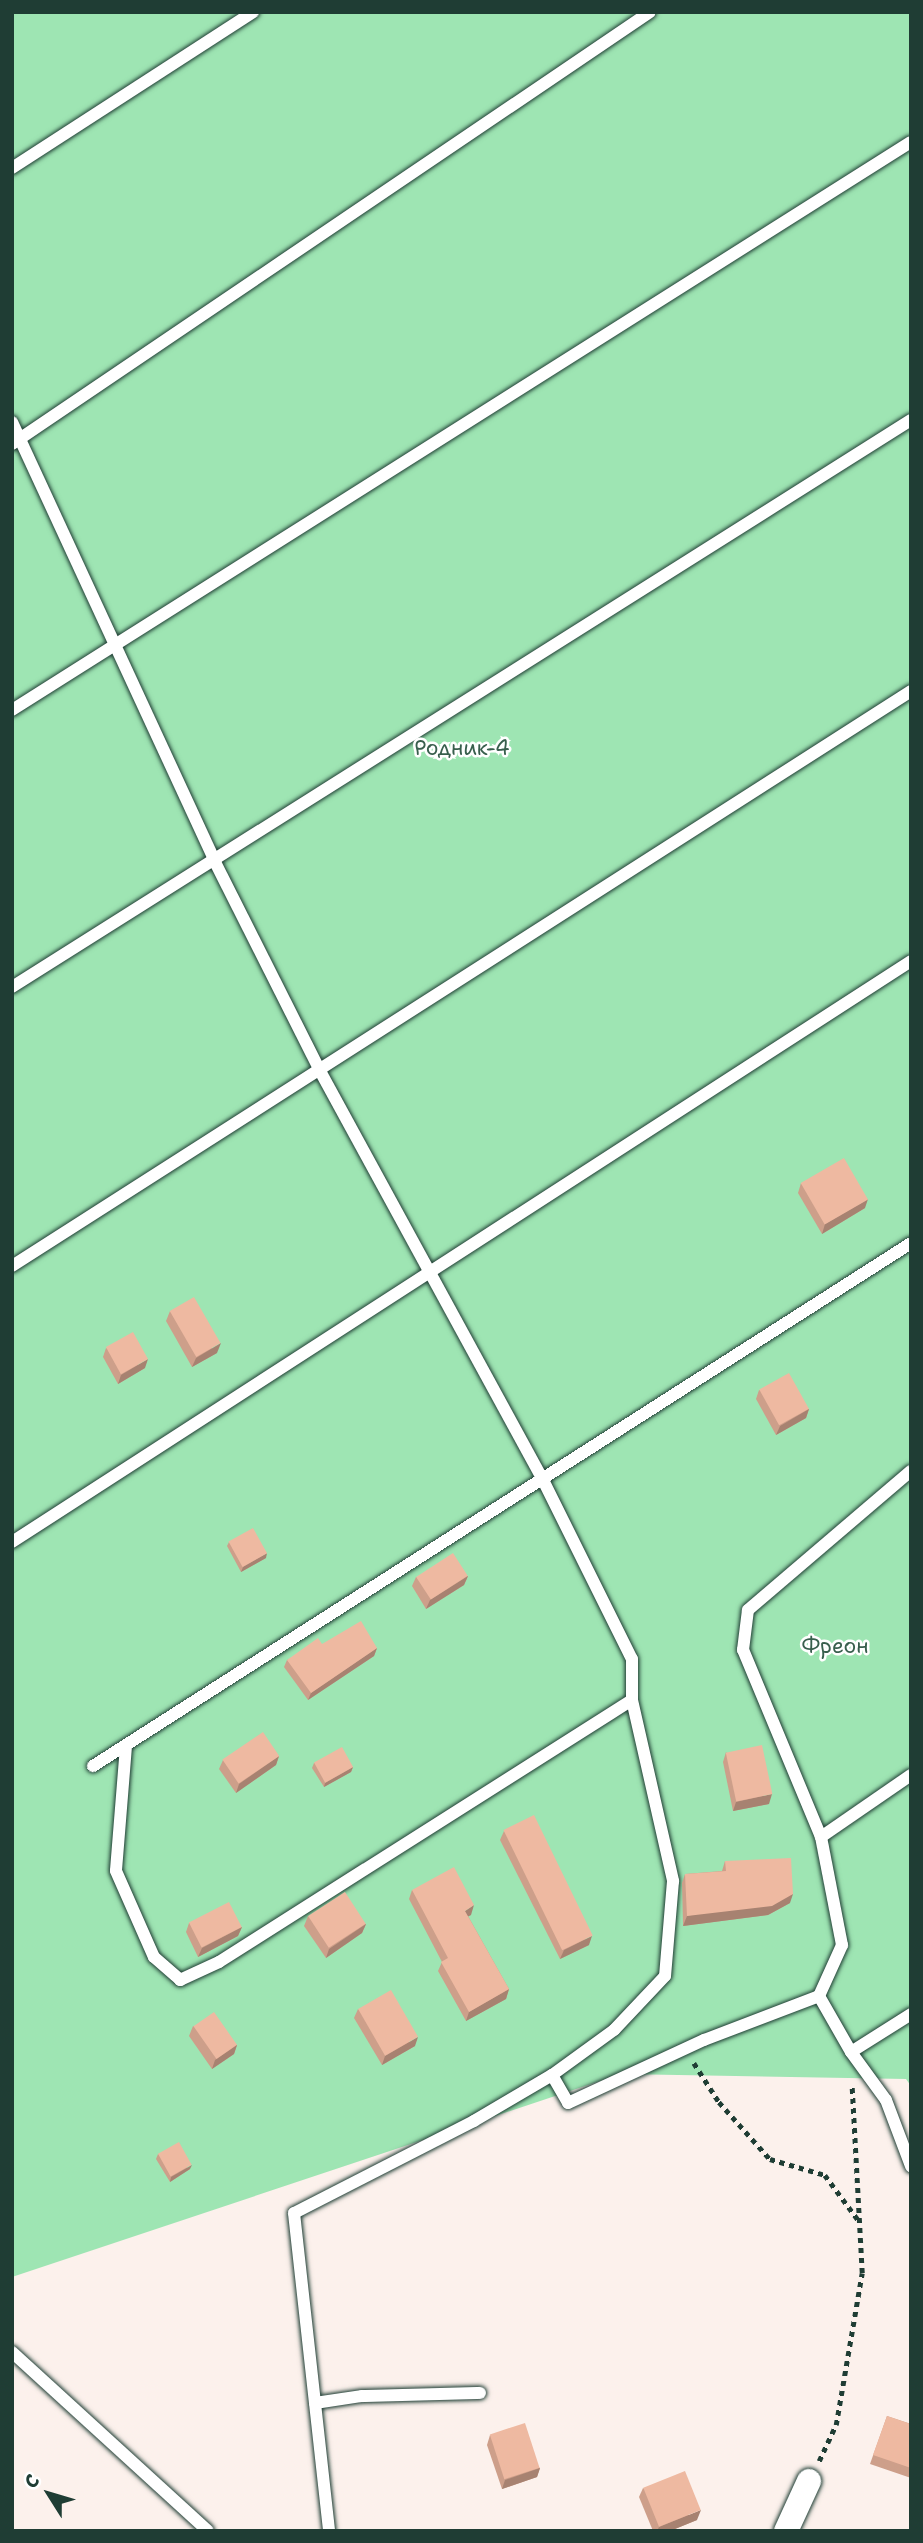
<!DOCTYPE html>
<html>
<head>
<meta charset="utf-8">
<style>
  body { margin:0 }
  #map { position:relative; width:923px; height:2543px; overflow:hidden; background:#fcf1ec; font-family:"Shantell Sans",sans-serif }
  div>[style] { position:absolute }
  .green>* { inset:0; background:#9ee5b3 }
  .path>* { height:4.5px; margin-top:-2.25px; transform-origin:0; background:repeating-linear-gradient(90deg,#1f3d34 0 5px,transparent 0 10px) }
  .roads { filter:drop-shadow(0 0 2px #1f3d34) drop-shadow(0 0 2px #1f3d34) }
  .lane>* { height:12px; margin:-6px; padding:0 6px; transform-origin:6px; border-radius:6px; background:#fff }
  .street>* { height:24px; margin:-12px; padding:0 12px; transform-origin:12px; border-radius:12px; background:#fff }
  .wall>* { inset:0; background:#cd9f8a }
  .shaded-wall>* { inset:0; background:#a78271 }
  .building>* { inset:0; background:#eeb9a1; transform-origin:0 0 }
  span { translate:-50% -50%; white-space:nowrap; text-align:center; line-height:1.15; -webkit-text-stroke:5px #fff; paint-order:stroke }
  .park-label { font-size:21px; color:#385f4d }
  .frame { position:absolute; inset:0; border:14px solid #1f3d34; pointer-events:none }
  .north { position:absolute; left:14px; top:2459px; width:70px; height:70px; -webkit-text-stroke:5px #fff; paint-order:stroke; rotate:307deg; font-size:19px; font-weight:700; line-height:28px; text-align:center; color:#1f3d34 }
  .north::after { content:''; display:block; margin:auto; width:24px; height:32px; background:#1f3d34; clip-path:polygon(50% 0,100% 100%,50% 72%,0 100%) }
</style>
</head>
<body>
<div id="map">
  <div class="green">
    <i style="clip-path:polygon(12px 12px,911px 12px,911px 2086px,906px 2079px,621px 2074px,12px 2277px)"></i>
  </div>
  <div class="path">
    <i style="left:694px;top:2063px;width:46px;rotate:57.3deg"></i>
    <i style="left:719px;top:2102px;width:76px;rotate:48.2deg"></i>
    <i style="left:770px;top:2159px;width:57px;rotate:16.2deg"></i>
    <i style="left:825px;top:2175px;width:57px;rotate:53.5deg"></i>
    <i style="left:819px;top:2461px;width:40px;rotate:-65deg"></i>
    <i style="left:836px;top:2425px;width:154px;rotate:-80.3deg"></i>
    <i style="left:862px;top:2273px;width:186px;rotate:-93.1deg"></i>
  </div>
  <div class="roads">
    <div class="lane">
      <i style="left:12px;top:168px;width:287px;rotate:-32.9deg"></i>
      <i style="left:12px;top:422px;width:485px;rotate:65.2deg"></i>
      <i style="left:215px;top:862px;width:234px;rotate:63.3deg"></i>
      <i style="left:320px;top:1071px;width:466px;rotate:61.4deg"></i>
      <i style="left:543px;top:1480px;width:200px;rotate:63.6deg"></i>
      <i style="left:632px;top:1659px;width:41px;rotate:90deg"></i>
      <i style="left:632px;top:1700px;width:186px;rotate:77.2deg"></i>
      <i style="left:673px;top:1881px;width:95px;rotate:94.8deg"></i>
      <i style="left:665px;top:1976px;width:74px;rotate:133.4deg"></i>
      <i style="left:614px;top:2030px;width:77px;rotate:144deg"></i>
      <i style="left:552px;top:2075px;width:91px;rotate:149.5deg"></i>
      <i style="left:474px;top:2121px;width:202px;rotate:152.9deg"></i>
      <i style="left:294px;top:2213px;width:320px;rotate:83.7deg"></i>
      <i style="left:12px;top:444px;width:770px;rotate:-34.1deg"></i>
      <i style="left:12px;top:710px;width:1063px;rotate:-32.29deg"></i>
      <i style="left:12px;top:987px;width:1063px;rotate:-32.24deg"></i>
      <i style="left:12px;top:1266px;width:1067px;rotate:-32.6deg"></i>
      <i style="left:12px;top:1542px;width:1070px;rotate:-32.87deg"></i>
      <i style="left:126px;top:1746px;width:125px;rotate:94.6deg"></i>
      <i style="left:116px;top:1871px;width:94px;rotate:66.2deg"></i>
      <i style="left:154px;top:1957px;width:35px;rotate:41deg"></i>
      <i style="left:180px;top:1980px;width:43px;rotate:-24.8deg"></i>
      <i style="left:219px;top:1962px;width:489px;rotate:-32.4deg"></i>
      <i style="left:93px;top:1766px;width:971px;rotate:-32.59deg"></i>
      <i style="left:821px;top:1837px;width:109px;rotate:-34.6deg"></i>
      <i style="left:819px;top:1996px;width:64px;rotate:60.3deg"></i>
      <i style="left:851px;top:2052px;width:59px;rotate:53.9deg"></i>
      <i style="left:886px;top:2100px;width:71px;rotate:69.3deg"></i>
      <i style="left:851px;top:2052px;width:71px;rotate:-32.3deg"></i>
      <i style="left:552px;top:2075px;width:32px;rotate:60deg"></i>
      <i style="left:568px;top:2103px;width:150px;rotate:-24.9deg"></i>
      <i style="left:704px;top:2040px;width:123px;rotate:-20.9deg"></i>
      <i style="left:819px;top:1996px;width:56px;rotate:-65.7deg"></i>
      <i style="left:842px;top:1945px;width:110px;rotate:-101deg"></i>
      <i style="left:821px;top:1837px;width:203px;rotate:-112.6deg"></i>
      <i style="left:743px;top:1650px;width:40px;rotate:-82.9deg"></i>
      <i style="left:748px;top:1610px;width:214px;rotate:-40.5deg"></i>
      <i style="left:12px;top:2352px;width:265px;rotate:42.4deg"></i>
      <i style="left:315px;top:2403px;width:48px;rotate:-8.5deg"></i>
      <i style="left:362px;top:2396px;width:118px;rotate:-1.5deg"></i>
    </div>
    <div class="street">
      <i style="left:786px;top:2531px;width:55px;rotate:-65.3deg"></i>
    </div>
  </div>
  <div class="wall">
    <i style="clip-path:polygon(801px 1183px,865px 1208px,822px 1234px,798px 1193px)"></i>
    <i style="clip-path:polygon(170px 1311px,217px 1353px,192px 1367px,166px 1321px)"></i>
    <i style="clip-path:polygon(106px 1348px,145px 1368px,118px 1384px,103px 1357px)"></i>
    <i style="clip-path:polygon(759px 1390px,809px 1409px,806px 1418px,776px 1435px,756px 1399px)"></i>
    <i style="clip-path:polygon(229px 1542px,266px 1558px,241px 1572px,227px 1546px)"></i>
    <i style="clip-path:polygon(468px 1576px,464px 1585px,426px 1609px,412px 1586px,416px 1577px)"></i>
    <i style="clip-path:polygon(322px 1644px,377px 1648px,374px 1656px,308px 1700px,284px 1667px,287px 1660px)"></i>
    <i style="clip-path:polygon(726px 1752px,769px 1804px,733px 1811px,723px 1762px)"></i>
    <i style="clip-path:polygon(279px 1756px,276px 1765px,236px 1793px,219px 1769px,223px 1760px)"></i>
    <i style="clip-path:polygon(314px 1763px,353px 1767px,351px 1772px,324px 1787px,312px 1768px)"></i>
    <i style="clip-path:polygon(504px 1831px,589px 1945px,560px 1959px,500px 1840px)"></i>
    <i style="clip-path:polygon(725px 1861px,790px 1903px,768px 1915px,683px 1926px,682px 1883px,685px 1874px,722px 1871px)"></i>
    <i style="clip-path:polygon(412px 1890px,471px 1915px,468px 1916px,509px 1989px,506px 1999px,466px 2021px,438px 1971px,442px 1962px,409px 1899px)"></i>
    <i style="clip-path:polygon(308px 1916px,366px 1924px,362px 1933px,326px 1958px,304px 1926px)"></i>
    <i style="clip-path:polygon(189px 1923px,242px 1927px,238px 1936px,198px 1957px,186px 1932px)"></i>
    <i style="clip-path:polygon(358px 2009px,415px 2046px,382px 2065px,354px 2018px)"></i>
    <i style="clip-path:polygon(193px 2026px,237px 2045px,234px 2054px,212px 2069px,189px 2036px)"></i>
    <i style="clip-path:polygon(158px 2154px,190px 2169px,170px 2182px,156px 2159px)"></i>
    <i style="clip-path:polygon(887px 2416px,911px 2424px,911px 2478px,870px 2464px)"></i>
    <i style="clip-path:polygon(490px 2435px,540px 2468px,537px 2477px,502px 2489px,487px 2445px)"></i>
    <i style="clip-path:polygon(643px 2488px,697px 2520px,670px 2531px,653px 2531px,639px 2497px)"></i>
  </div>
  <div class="shaded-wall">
    <i style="clip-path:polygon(868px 1199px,865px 1208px,822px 1234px,825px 1224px)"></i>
    <i style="clip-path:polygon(221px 1343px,217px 1353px,192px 1367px,196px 1358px)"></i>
    <i style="clip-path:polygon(148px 1359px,145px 1368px,118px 1384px,121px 1375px)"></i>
    <i style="clip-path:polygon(809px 1409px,806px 1418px,776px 1435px,780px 1426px)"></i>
    <i style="clip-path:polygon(267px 1553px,266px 1558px,241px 1572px,243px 1567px)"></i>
    <i style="clip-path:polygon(468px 1576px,464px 1585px,426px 1609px,430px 1600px)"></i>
    <i style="clip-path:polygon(377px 1648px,374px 1656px,308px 1700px,311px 1693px)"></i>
    <i style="clip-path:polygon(279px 1756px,276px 1765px,236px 1793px,239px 1784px)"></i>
    <i style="clip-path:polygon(353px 1767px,351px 1772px,324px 1787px,325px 1783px)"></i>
    <i style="clip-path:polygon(772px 1794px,769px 1804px,733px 1811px,736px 1802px)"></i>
    <i style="clip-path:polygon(793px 1894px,790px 1903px,768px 1915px,683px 1926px,687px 1916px)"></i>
    <i style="clip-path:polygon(474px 1905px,471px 1915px,461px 1920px,465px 1911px)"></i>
    <i style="clip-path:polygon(366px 1924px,362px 1933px,326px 1958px,329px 1949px)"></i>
    <i style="clip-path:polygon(242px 1927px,238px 1936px,198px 1957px,202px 1948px)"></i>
    <i style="clip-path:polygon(592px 1936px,589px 1945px,560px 1959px,564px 1950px)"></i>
    <i style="clip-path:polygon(509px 1989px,506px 1999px,466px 2021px,469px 2012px)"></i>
    <i style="clip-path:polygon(418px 2037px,415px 2046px,382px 2065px,385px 2056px)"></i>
    <i style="clip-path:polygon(237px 2045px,234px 2054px,212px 2069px,215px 2060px)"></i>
    <i style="clip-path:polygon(192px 2165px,190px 2169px,170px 2182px,171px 2177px)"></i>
    <i style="clip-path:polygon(540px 2468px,537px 2477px,502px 2489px,505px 2480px)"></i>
    <i style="clip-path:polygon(701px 2510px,697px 2520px,670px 2531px,657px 2531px,659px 2527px)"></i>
  </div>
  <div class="building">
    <i style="left:844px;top:1158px;width:48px;height:50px;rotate:60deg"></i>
    <i style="left:194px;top:1297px;width:53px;height:28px;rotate:60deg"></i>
    <i style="left:133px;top:1332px;width:31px;height:31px;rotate:61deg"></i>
    <i style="left:789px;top:1373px;width:41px;height:34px;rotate:61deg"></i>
    <i style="left:253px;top:1528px;width:29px;height:28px;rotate:61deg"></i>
    <i style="left:453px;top:1553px;width:27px;height:44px;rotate:57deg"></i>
    <i style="clip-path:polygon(361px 1621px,377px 1648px,311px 1693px,287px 1660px,318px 1638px,322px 1644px)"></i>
    <i style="left:263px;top:1732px;width:29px;height:49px;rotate:56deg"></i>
    <i style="left:762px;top:1745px;width:50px;height:37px;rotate:78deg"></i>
    <i style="left:342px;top:1747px;width:23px;height:32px;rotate:61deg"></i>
    <i style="left:534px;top:1815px;width:134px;height:34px;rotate:64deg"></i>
    <i style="clip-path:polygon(791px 1858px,793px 1894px,772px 1906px,687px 1916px,685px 1874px,726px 1871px,725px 1861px)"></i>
    <i style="clip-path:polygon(454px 1867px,474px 1905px,465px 1911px,509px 1989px,469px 2012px,441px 1962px,448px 1958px,412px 1890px)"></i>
    <i style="left:345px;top:1892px;width:38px;height:44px;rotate:57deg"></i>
    <i style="left:229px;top:1902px;width:28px;height:45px;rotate:63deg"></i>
    <i style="left:391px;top:1990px;width:54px;height:38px;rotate:60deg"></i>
    <i style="left:214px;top:2012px;width:40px;height:25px;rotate:55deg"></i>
    <i style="left:179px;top:2142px;width:26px;height:24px;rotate:61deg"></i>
    <i style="clip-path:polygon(887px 2416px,911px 2424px,911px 2468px,873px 2455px)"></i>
    <i style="left:525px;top:2423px;width:47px;height:37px;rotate:72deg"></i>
    <i style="left:685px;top:2471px;width:42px;height:45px;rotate:68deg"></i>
  </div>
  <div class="park-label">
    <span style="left:462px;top:748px">Родник-4</span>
    <span style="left:835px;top:1646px">Фреон</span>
  </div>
  <div class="frame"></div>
  <div class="north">С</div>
</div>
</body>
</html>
